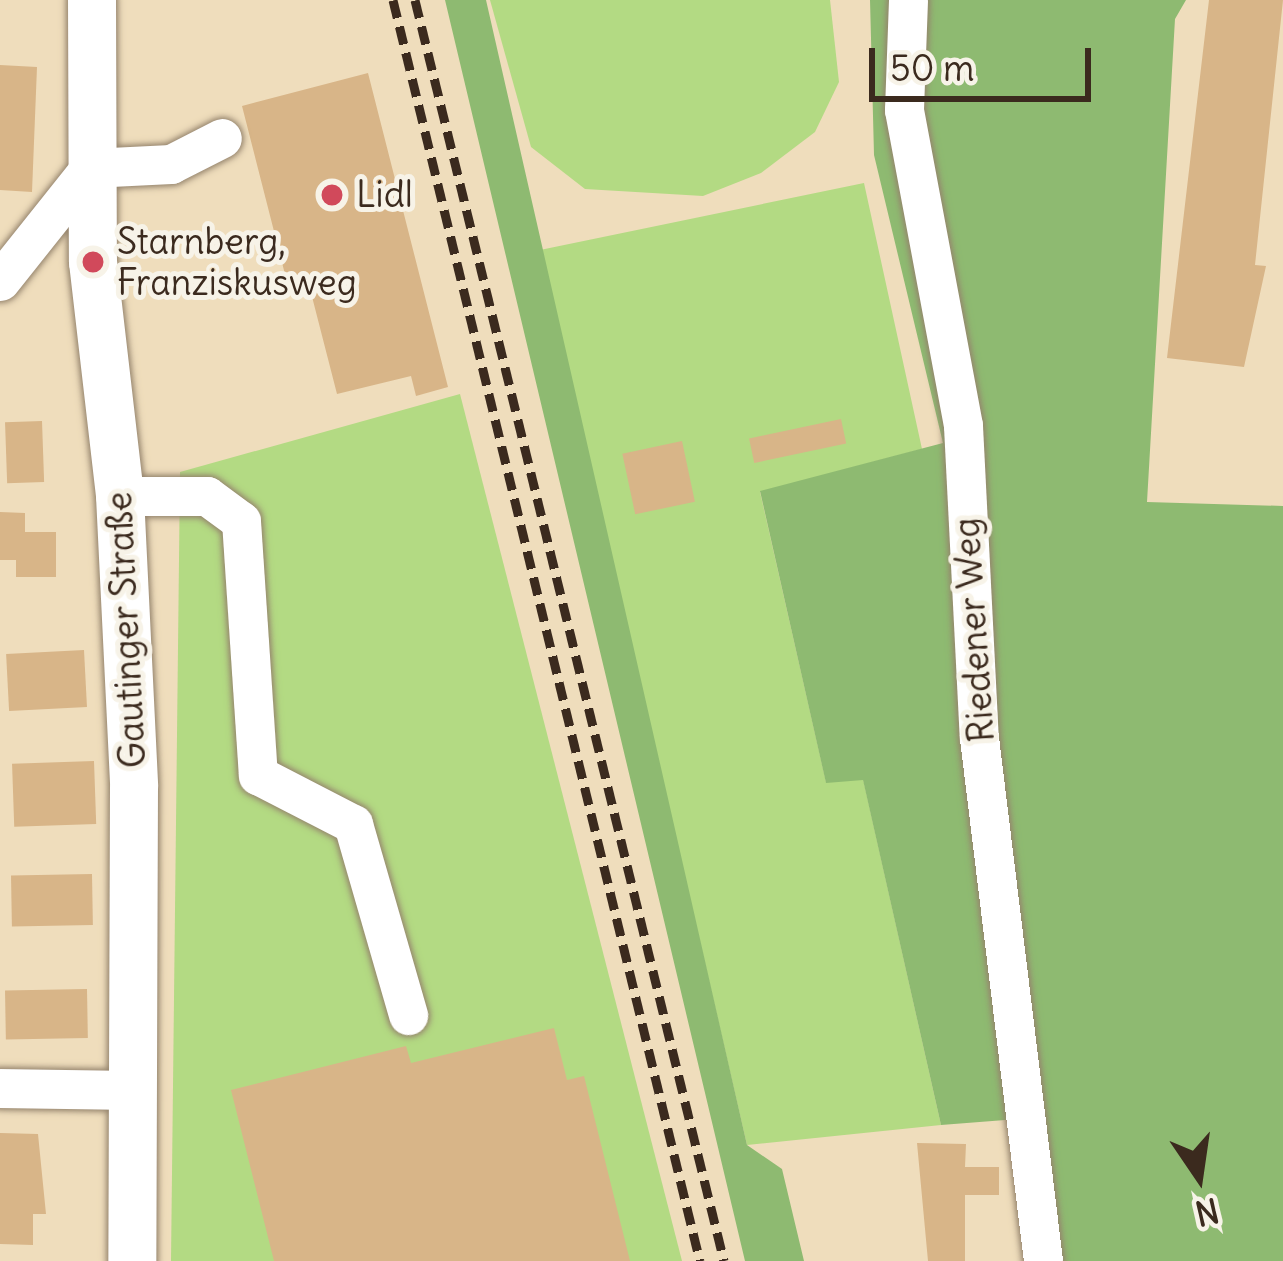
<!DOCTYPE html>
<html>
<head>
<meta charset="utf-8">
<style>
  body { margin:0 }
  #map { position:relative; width:1283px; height:1261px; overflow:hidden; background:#efddbc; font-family:Delius,sans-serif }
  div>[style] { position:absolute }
  .green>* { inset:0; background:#b3da83 }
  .forest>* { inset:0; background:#8eba71 }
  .building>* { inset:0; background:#d8b588; transform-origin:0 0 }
  .roads { filter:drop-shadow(0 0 3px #95846d) drop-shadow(0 0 3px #95846d) }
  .minor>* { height:39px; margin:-19.5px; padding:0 19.5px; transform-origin:19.5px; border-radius:19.5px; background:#fff }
  .major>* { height:48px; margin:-24px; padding:0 24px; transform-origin:24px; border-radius:24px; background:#fff }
  .rail>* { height:9px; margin-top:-4.5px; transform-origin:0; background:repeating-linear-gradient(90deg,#3b2a1e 0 18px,transparent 0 27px) }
  .dots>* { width:33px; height:33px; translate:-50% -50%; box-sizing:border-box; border:6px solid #f7f3e8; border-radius:50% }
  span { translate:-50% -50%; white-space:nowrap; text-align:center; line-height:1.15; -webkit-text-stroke:10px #f7f3e8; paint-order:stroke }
  .poi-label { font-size:36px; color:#3b2a1e }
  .left { translate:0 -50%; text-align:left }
  .street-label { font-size:36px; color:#3b2a1e }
  .north { position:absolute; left:1139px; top:1117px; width:120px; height:120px; -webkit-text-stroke:9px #f7f3e8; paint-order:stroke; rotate:167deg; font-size:33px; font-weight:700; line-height:48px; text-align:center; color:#3b2a1e }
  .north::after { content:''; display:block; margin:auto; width:42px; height:54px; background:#3b2a1e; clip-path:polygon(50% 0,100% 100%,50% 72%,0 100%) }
  .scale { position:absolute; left:869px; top:48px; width:222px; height:54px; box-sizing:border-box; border:6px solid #3b2a1e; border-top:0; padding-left:15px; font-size:36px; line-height:42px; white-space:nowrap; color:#3b2a1e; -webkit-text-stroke:9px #f7f3e8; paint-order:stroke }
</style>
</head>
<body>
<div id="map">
  <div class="green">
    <i style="clip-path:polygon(490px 0,830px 0,839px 82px,815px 132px,761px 173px,703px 196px,585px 189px,531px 147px)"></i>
    <i style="clip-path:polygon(864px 183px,922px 449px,760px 492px,826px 782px,863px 779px,941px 1125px,747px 1145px,540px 250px)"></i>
    <i style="clip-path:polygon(460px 394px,682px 1261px,171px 1261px,180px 472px)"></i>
  </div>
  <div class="forest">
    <i style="clip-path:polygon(445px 0,486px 0,747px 1145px,782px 1169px,804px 1261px,745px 1261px)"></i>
    <i style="clip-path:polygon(870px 0,1186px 0,1175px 19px,1147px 502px,1283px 506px,1283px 1261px,1056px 1261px,1042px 1117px,941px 1125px,863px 780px,826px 783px,760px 491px,943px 443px,874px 155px)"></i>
  </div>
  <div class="building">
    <i style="clip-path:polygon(1209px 0,1283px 0,1255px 265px,1266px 266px,1244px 367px,1167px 358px)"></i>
    <i style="clip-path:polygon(0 65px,37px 67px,32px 192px,0 190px)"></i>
    <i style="clip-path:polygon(368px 73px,448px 387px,416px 396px,411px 376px,337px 394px,309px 285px,289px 290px,242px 106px)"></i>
    <i style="left:841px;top:419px;width:25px;height:94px;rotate:78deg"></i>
    <i style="left:42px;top:421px;width:61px;height:37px;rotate:88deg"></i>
    <i style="left:682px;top:441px;width:62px;height:61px;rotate:78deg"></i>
    <i style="clip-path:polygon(0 512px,25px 513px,25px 532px,56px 532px,56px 577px,16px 577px,16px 560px,0 560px)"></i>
    <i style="left:84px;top:650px;width:57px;height:78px;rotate:87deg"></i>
    <i style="left:94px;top:761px;width:63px;height:82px;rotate:88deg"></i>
    <i style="left:92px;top:874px;width:51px;height:81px;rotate:89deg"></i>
    <i style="left:87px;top:989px;width:49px;height:82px;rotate:89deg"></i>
    <i style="clip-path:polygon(554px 1028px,567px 1080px,584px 1076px,630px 1261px,274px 1261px,231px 1090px,406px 1046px,411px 1063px)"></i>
    <i style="clip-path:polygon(0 1133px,38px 1134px,46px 1214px,33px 1214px,33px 1245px,0 1244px)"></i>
    <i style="clip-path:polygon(917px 1143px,966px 1144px,965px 1167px,999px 1167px,999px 1195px,965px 1195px,965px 1261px,928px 1261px)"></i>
  </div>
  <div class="roads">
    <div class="minor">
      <i style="left:908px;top:0;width:110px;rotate:92.1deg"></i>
      <i style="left:904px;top:110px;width:321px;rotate:79.4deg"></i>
      <i style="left:963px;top:426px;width:312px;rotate:87.1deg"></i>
      <i style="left:979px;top:738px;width:527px;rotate:83.02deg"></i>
      <i style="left:0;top:281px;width:144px;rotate:-51.5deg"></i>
      <i style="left:90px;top:168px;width:81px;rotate:-2.8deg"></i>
      <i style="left:171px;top:164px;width:57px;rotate:-27deg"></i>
      <i style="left:120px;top:496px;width:87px"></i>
      <i style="left:207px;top:496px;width:42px;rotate:36.3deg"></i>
      <i style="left:241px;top:521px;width:255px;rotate:86.2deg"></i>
      <i style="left:258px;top:775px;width:107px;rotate:27.3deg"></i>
      <i style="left:353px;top:824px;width:199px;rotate:73.9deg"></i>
      <i style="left:0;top:1088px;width:130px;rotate:0.9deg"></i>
    </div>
    <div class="major">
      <i style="left:92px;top:0;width:262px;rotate:89.8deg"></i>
      <i style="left:93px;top:262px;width:236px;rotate:83.4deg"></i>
      <i style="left:120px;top:496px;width:291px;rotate:87.2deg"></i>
      <i style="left:134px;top:787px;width:474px;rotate:90.2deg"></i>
    </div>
  </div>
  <div class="rail">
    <i style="left:393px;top:0;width:1298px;rotate:76.32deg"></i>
    <i style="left:415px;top:0;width:1298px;rotate:76.23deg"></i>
  </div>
  <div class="dots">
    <i style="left:332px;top:195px;background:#d1495b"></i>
    <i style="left:93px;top:262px;background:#d1495b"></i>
  </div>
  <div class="poi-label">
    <span class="left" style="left:356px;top:195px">Lidl</span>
    <span class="left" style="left:117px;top:262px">Starnberg,<br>Franziskusweg</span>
  </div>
  <div class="street-label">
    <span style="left:126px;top:630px;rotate:-93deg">Gautinger Straße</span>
    <span style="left:974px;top:630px;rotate:-94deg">Riedener Weg</span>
  </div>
  <div class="north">N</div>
  <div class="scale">50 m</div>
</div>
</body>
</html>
